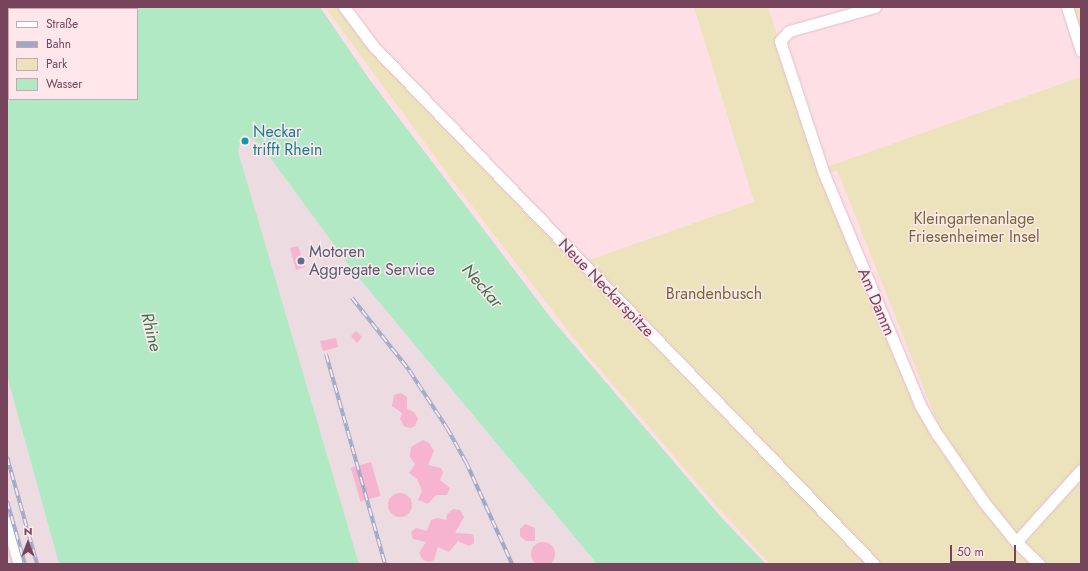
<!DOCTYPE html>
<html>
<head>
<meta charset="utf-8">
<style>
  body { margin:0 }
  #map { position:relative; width:1088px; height:571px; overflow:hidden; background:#fedfe5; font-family:Jost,sans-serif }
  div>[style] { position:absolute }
  .industrial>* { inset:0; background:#ecdbe1 }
  .green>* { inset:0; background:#ece2bc }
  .water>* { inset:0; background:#b2e9c5 }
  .building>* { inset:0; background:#f6b4cf; transform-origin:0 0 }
  .round { border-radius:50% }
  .roads { filter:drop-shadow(0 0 1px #e5bdca) drop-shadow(0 0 1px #e5bdca) }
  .minor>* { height:11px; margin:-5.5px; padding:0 5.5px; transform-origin:5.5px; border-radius:5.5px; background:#fff }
  .rail>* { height:4px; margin-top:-2px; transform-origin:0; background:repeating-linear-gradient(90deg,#ffe7ec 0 8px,#9da9c7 0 16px); box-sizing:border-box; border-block:1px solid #9da9c7 }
  .dots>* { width:11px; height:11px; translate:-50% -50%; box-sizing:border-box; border:2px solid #ffe7ec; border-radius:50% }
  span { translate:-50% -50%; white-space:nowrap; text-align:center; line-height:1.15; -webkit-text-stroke:3px #ffe7ec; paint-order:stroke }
  .culture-label { font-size:16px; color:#0d838f }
  .left { translate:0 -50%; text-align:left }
  .park-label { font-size:16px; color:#716b37 }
  .service-label { font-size:16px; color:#4e5e75 }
  .street-label { font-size:16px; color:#76455b }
  .water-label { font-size:17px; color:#35764c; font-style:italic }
  .frame { position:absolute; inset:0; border:8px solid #76455b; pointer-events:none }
  .legend { position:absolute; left:8px; top:8px; width:130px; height:92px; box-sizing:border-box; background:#ffe7ec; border:1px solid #c8a6b2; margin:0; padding:5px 7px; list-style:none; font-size:12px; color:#76455b }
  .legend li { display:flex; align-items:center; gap:8px; height:20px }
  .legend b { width:20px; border:1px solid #c8a6b2 }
  .north { position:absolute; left:8px; top:523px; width:40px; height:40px; -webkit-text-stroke:3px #ffe7ec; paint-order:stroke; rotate:0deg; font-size:11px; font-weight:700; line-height:16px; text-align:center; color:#76455b }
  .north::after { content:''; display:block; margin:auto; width:14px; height:18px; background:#76455b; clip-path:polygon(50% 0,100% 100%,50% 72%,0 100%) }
  .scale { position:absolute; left:950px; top:545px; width:66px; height:18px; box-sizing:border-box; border:2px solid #76455b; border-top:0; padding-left:5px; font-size:12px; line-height:14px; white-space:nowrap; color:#76455b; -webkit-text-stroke:3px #ffe7ec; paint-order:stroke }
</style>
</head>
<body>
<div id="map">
  <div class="industrial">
    <i style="clip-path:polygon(247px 136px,260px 144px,354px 272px,597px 564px,359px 564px,238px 151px,242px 137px)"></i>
    <i style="clip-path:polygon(7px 376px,22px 431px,59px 564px,7px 564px)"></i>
  </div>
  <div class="green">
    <i style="clip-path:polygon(325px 7px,344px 7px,581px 263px,754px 202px,694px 7px,768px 7px,820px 169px,847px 245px,901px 372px,974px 492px,968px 492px,1011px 544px,1032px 564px,770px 564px,715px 504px,579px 345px,452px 180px)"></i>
    <i style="clip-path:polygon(1070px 7px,1081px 7px,1081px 42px)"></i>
    <i style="clip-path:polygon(1081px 77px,1081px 564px,1043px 564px,984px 499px,987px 495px,940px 429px,837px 170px,826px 174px,824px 168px)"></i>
  </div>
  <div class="water">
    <i style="clip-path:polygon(evenodd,7px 7px,320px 7px,370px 80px,551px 318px,721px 517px,766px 564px,597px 564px,354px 272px,260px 144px,247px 136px,242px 137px,238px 151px,359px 564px,59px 564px,7px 376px,7px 7px,9px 9px,137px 9px,137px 99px,9px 99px,9px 9px)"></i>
  </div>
  <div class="building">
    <i style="clip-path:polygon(298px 246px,305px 267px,296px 270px,290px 248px)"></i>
    <i style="clip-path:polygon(356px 331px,362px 337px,357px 343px,351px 336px)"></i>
    <i style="clip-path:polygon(336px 338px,338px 347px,323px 351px,320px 341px)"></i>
    <i style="clip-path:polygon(401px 393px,407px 397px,407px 409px,414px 412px,418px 419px,415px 426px,410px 428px,404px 426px,400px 419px,402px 413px,392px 406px,394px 395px)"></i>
    <i style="clip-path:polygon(423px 440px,429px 443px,434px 451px,428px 465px,441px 468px,443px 472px,440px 480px,450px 488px,447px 495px,436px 495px,428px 504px,418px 500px,422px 491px,417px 479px,409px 473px,415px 464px,410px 457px,411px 447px)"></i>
    <i style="left:371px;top:462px;width:35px;height:21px;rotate:74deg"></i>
    <i class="round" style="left:388px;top:493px;width:24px;height:24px"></i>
    <i style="clip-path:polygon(453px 509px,460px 510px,464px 517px,455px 533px,472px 534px,474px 537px,474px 543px,469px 546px,458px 541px,449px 552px,438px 547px,434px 560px,429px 562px,423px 560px,419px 553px,426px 542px,413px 539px,411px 532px,416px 528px,427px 531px,431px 520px,438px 518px,446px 520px,447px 514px)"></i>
    <i style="clip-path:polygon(525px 524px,535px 528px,535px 541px,526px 541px,520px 536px,520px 529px)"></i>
    <i class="round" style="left:531px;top:542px;width:24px;height:24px"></i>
  </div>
  <div class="roads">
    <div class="minor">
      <i style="left:344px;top:7px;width:50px;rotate:53.1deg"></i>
      <i style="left:374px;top:47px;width:719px;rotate:45.96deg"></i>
      <i style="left:875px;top:7px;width:89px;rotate:164.4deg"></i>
      <i style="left:789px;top:31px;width:13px;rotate:132deg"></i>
      <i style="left:780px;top:41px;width:140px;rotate:71.7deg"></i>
      <i style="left:824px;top:174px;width:250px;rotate:67.4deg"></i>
      <i style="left:920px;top:405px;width:34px;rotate:60deg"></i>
      <i style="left:937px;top:434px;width:81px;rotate:55.5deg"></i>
      <i style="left:983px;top:501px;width:53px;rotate:51.2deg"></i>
      <i style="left:1067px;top:7px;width:46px;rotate:72.3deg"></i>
      <i style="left:7px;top:522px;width:44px;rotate:74.1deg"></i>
      <i style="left:1039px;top:564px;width:32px;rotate:-136deg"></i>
      <i style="left:1016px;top:542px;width:97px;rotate:-47.9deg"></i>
    </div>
  </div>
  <div class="rail">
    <i style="left:352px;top:298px;width:92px;rotate:51.6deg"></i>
    <i style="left:409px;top:370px;width:69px;rotate:56.8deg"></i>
    <i style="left:447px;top:428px;width:39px;rotate:61deg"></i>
    <i style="left:466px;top:462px;width:112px;rotate:65.7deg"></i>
    <i style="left:326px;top:354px;width:218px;rotate:74.3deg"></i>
    <i style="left:7px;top:457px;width:111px;rotate:74.3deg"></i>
    <i style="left:7px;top:501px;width:66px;rotate:74.1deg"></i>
  </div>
  <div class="dots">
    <i style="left:245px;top:141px;background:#0f9aa8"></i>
    <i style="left:301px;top:261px;background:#5c6f8a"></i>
  </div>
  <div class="culture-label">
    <span class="left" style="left:253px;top:141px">Neckar<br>trifft Rhein</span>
  </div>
  <div class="park-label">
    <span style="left:974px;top:228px">Kleingartenanlage<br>Friesenheimer Insel</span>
    <span style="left:714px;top:294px">Brandenbusch</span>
  </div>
  <div class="service-label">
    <span class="left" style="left:309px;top:261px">Motoren<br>Aggregate Service</span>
  </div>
  <div class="street-label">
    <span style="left:606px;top:288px;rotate:46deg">Neue Neckarspitze</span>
    <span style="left:876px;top:302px;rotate:67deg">Am Damm</span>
  </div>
  <div class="water-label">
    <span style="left:482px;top:286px;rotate:49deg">Neckar</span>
    <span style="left:151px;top:332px;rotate:76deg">Rhine</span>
  </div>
  <div class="frame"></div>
  <ul class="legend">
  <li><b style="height:5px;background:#fff"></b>Straße</li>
  <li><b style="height:5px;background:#9da9c7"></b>Bahn</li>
  <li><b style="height:11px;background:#ece2bc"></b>Park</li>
  <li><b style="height:11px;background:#b2e9c5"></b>Wasser</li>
  </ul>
  <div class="north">N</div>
  <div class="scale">50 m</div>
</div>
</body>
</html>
